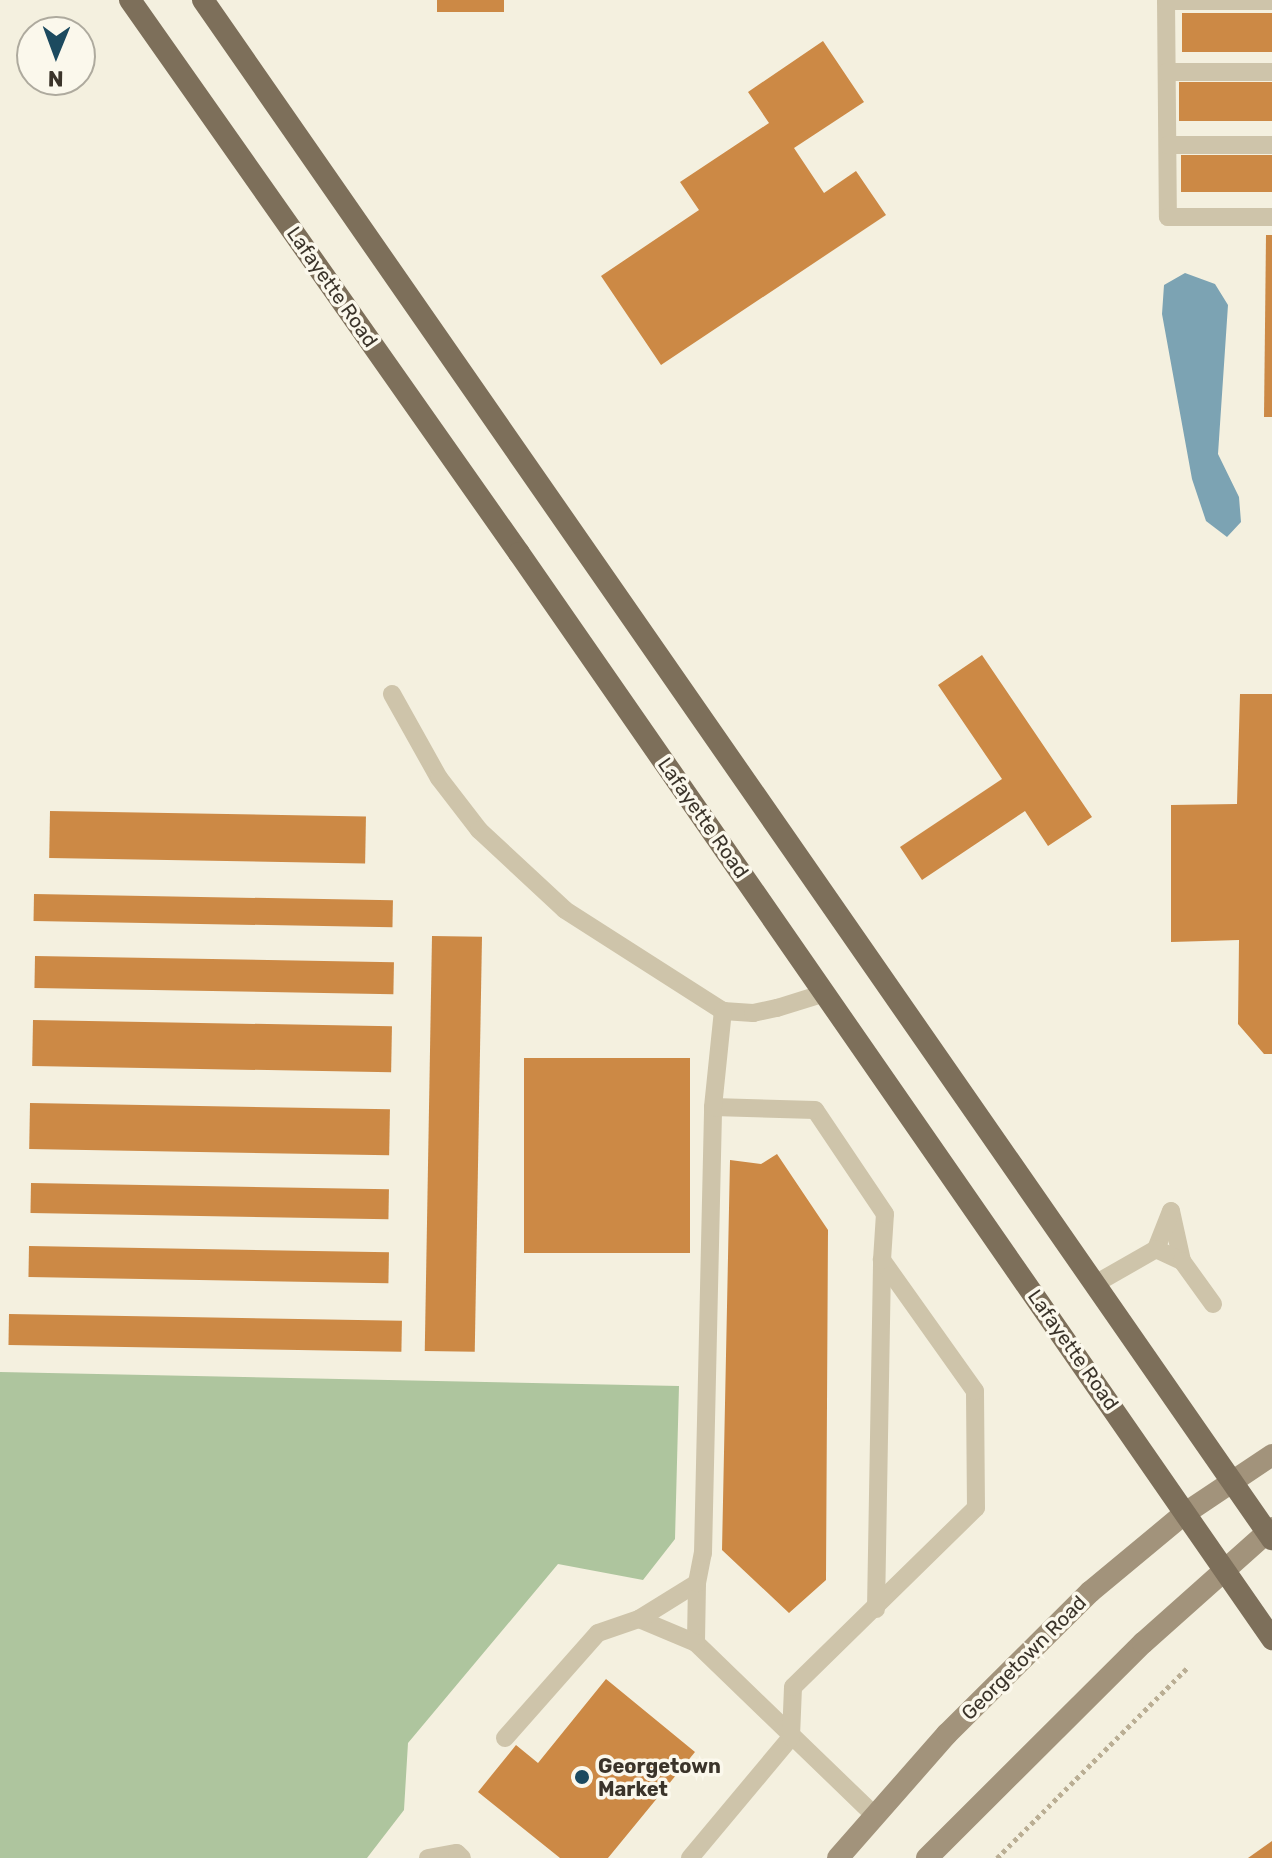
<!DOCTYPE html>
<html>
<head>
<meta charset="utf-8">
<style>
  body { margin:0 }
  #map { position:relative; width:1272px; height:1858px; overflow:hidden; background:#f4f0df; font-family:Rubik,sans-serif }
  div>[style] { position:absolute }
  .green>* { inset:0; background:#aec59e }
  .water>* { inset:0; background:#7ca3b3 }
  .building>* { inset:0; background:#cc8945; transform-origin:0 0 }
  .path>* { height:5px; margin-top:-2.5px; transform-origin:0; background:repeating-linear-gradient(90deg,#baae94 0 4px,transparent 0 8px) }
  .service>* { height:18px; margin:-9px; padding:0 9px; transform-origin:9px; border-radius:9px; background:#cec4aa }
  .secondary>* { height:22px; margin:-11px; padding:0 11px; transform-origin:11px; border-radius:11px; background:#a2937b }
  .primary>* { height:22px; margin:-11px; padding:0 11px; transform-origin:11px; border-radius:11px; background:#7d6f5a }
  .dots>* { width:22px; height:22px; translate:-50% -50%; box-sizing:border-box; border:4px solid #fbf8ec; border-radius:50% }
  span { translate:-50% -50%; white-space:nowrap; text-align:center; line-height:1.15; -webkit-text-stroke:7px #fbf8ec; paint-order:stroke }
  .street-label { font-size:20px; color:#3b342a }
  .poi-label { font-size:20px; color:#3b342a; font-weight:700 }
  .left { translate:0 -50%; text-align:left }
  .north { position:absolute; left:16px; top:16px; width:80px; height:80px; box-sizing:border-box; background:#fbf8ec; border:2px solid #aeaa9e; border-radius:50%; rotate:181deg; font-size:22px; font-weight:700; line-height:32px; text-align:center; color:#3b342a }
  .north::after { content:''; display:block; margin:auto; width:28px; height:36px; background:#1c4a5f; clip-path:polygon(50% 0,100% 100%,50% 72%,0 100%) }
</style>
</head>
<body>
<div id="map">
  <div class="green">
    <i style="clip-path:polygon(0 1372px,679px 1386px,675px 1539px,643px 1580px,558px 1564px,408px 1743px,404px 1810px,367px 1858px,0 1858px)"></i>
  </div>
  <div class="water">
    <i style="clip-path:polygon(1185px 273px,1215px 284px,1228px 305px,1218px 454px,1239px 497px,1241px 522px,1227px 537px,1206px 521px,1192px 479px,1162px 314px,1164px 285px)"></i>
  </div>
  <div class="building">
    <i style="left:437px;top:0;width:67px;height:12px"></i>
    <i style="left:1272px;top:13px;width:39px;height:90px;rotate:90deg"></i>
    <i style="clip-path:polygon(823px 41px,864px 102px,794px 148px,824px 193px,856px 171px,886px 215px,661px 365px,601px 276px,699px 210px,680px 182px,769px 123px,748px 92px)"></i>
    <i style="left:1179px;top:82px;width:93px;height:39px"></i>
    <i style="left:1272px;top:155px;width:37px;height:91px;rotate:90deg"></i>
    <i style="clip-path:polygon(1266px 235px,1272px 235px,1272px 417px,1264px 417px)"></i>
    <i style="clip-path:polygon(982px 655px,1092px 817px,1048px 846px,1025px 811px,922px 880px,900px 847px,1002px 779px,938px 685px)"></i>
    <i style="clip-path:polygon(1240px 694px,1272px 694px,1272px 1054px,1264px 1054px,1238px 1024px,1239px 940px,1171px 942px,1171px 805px,1237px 804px)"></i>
    <i style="left:50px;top:811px;width:316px;height:47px;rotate:1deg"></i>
    <i style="left:34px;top:894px;width:359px;height:27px;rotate:1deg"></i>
    <i style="left:432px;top:936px;width:50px;height:415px;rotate:1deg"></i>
    <i style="left:35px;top:956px;width:359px;height:32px;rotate:1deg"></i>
    <i style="left:33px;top:1020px;width:359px;height:46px;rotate:1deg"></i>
    <i style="left:524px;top:1058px;width:166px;height:195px"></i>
    <i style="left:30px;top:1103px;width:360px;height:46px;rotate:1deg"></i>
    <i style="clip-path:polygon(777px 1154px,828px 1230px,826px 1580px,789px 1613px,722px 1550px,730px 1160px,761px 1164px)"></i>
    <i style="left:31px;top:1183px;width:358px;height:30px;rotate:1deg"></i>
    <i style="left:29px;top:1246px;width:360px;height:31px;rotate:1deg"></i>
    <i style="left:9px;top:1314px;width:393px;height:31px;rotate:1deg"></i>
    <i style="clip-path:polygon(606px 1679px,695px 1752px,608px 1858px,560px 1858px,478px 1792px,516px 1745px,538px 1763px)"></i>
    <i style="clip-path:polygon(1272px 1841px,1272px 1858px,1248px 1858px)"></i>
  </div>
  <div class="path">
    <i style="left:997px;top:1858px;width:272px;rotate:-45deg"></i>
  </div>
  <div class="service">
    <i style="left:1166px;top:0;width:217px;rotate:89.5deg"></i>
    <i style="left:1168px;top:217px;width:104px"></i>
    <i style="left:1166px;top:1px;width:106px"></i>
    <i style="left:1167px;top:72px;width:105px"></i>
    <i style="left:1168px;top:145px;width:104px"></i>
    <i style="left:392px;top:694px;width:96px;rotate:60.8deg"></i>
    <i style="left:439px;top:778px;width:66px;rotate:52.4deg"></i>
    <i style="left:479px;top:830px;width:117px;rotate:42.9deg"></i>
    <i style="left:565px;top:910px;width:188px;rotate:32.6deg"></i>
    <i style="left:723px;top:1011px;width:30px;rotate:4deg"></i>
    <i style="left:753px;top:1013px;width:25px;rotate:-12deg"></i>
    <i style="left:777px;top:1008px;width:50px;rotate:-17.4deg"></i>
    <i style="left:1182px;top:1261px;width:51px;rotate:-102.4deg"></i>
    <i style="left:1171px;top:1211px;width:41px;rotate:111.5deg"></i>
    <i style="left:1156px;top:1249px;width:29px;rotate:25deg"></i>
    <i style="left:1182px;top:1261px;width:53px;rotate:54.2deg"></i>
    <i style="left:1095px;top:1284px;width:70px;rotate:-29.8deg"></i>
    <i style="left:697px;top:1583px;width:60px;rotate:91deg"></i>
    <i style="left:696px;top:1643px;width:249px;rotate:44deg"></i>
    <i style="left:876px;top:1609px;width:349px;rotate:-89deg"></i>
    <i style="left:639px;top:1619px;width:62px;rotate:22.8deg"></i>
    <i style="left:505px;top:1738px;width:140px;rotate:-48.5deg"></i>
    <i style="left:598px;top:1633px;width:43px;rotate:-18.9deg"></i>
    <i style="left:639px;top:1619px;width:68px;rotate:-31.8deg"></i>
    <i style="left:697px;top:1583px;width:31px;rotate:-79deg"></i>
    <i style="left:703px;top:1553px;width:446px;rotate:-88.7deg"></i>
    <i style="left:428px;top:1858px;width:29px;rotate:-10deg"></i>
    <i style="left:457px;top:1853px;width:7px;rotate:45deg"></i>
    <i style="left:690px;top:1858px;width:158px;rotate:-50.1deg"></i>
    <i style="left:791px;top:1737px;width:50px;rotate:-87.7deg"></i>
    <i style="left:793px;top:1687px;width:256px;rotate:-44.4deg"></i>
    <i style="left:976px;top:1508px;width:117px;rotate:-90.5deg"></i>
    <i style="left:975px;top:1391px;width:161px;rotate:-125.4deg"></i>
    <i style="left:882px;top:1260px;width:46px;rotate:-86.3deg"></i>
    <i style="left:885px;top:1214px;width:125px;rotate:-123.9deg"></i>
    <i style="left:815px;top:1110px;width:102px;rotate:-178.3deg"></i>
    <i style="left:713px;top:1107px;width:97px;rotate:-84.1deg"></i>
  </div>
  <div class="secondary">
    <i style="left:838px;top:1858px;width:165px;rotate:-48.7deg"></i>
    <i style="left:947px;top:1734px;width:202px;rotate:-44.8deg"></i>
    <i style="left:1090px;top:1592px;width:122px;rotate:-39.7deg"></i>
    <i style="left:1184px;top:1514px;width:106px;rotate:-33.8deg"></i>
    <i style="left:927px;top:1858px;width:305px;rotate:-44.9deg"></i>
    <i style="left:1143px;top:1643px;width:173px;rotate:-41.7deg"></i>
  </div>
  <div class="primary">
    <i style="left:130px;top:0;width:676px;rotate:54.88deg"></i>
    <i style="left:519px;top:553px;width:1322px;rotate:55.26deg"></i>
    <i style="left:203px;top:0;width:1874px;rotate:55.22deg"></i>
  </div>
  <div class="dots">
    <i style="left:582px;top:1777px;background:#1c4a5f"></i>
  </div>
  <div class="street-label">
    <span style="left:332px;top:287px;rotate:55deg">Lafayette Road</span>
    <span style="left:703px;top:818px;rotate:55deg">Lafayette Road</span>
    <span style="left:1073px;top:1350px;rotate:55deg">Lafayette Road</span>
    <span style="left:1024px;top:1658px;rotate:-45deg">Georgetown Road</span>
  </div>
  <div class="poi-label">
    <span class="left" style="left:598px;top:1778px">Georgetown<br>Market</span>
  </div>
  <div class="north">N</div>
</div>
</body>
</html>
